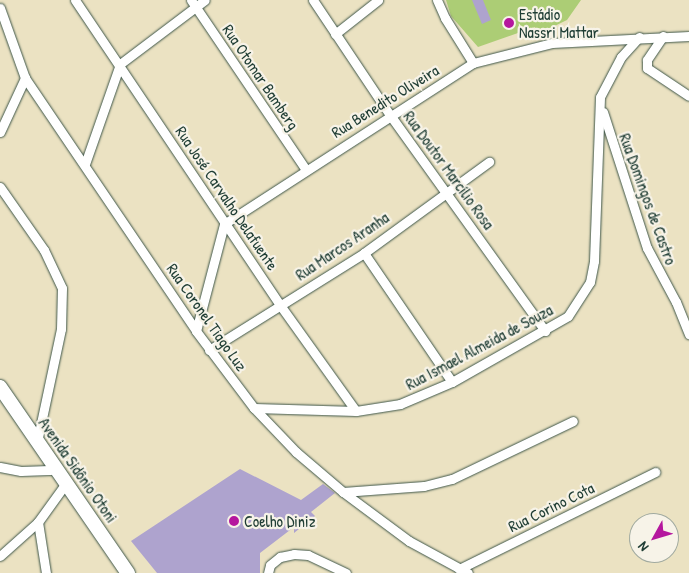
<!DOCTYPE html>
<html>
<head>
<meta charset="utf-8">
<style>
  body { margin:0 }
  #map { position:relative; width:689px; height:573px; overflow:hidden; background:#ebe2c2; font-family:"Patrick Hand",sans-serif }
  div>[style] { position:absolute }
  .green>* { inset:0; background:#accd75 }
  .building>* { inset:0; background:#aea3ce }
  .roads { filter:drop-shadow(0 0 1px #3e5649) drop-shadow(0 0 1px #3e5649) }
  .street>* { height:9px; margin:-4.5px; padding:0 4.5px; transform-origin:4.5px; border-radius:4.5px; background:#fff }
  .primary>* { height:14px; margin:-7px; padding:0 7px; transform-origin:7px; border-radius:7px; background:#fff }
  .dots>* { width:14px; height:14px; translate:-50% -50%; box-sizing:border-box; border:2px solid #f7f3e8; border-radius:50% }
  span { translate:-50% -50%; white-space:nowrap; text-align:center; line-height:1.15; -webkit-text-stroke:4.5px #f7f3e8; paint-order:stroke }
  .poi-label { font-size:16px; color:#1f3d34 }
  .left { translate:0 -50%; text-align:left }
  .street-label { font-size:16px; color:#1f3d34 }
  .north { position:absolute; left:629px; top:513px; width:50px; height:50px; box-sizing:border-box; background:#f7f3e8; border:1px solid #a1aaa0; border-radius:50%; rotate:231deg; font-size:14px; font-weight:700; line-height:20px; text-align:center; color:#1f3d34 }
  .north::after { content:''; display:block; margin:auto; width:18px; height:22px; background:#b5179e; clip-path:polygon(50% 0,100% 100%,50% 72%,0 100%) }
</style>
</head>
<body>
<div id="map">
  <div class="green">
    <i style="clip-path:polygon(446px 0,581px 0,567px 20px,538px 34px,535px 27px,478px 47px,451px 16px)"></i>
  </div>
  <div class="building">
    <i style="clip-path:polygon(472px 0,483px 0,491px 20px,482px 24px)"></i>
    <i style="clip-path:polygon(240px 469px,301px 500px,323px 484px,335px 493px,311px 512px,315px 516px,294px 533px,294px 527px,260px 553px,260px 573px,157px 573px,131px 541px)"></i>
  </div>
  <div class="roads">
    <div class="street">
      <i style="left:75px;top:0;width:367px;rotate:56.1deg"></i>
      <i style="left:280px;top:305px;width:130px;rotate:54.4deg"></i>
      <i style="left:191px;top:0;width:205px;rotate:55.9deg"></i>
      <i style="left:313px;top:0;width:138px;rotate:56.2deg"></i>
      <i style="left:390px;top:115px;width:266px;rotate:54.3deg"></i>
      <i style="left:437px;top:0;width:20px;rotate:66deg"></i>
      <i style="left:445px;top:18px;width:53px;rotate:58.1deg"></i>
      <i style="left:0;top:8px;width:74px;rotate:70.3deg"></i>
      <i style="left:25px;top:78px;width:305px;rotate:55.9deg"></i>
      <i style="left:196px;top:331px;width:96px;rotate:53deg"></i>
      <i style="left:254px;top:408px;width:61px;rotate:46.3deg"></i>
      <i style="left:296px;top:452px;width:62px;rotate:40.4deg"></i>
      <i style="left:343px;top:492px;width:82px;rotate:36.6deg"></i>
      <i style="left:409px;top:541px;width:67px;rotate:28.5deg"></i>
      <i style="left:335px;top:34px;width:55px;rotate:-38.3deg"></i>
      <i style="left:663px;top:36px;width:29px;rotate:124deg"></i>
      <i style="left:647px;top:60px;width:8px;rotate:90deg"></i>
      <i style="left:647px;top:68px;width:50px;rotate:33.7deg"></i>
      <i style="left:603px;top:112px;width:143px;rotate:72.1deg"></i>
      <i style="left:647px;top:248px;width:61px;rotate:61.8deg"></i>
      <i style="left:676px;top:302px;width:35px;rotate:68deg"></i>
      <i style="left:0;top:132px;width:60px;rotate:-65.2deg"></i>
      <i style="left:85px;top:164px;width:106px;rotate:-70.7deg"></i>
      <i style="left:120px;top:64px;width:106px;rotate:-37deg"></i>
      <i style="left:0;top:187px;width:77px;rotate:55.1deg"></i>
      <i style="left:44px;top:250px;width:42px;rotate:64.7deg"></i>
      <i style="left:62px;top:288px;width:41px;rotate:91.4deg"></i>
      <i style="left:61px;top:329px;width:116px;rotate:102deg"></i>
      <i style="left:364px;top:253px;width:156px;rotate:55.7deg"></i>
      <i style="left:196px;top:331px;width:111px;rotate:-75.3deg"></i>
      <i style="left:224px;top:224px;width:297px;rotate:-32.9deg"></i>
      <i style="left:473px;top:63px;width:81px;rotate:-14.2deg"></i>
      <i style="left:552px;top:43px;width:137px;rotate:-2.9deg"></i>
      <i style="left:209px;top:350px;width:183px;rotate:-32deg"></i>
      <i style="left:364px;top:253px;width:155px;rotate:-36.1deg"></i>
      <i style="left:254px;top:408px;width:102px;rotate:1.7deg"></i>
      <i style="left:356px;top:411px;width:45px;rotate:-9deg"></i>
      <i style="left:400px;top:404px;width:56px;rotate:-22.9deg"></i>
      <i style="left:452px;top:382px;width:133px;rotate:-29.6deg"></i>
      <i style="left:568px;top:316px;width:40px;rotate:-57.1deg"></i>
      <i style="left:590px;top:282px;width:21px;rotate:-79deg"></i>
      <i style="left:594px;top:261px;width:164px;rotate:-87.9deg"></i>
      <i style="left:600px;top:97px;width:45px;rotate:-62.3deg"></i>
      <i style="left:621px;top:57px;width:27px;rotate:-48deg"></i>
      <i style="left:0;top:467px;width:21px;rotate:11deg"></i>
      <i style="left:21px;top:471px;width:35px;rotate:-2deg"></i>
      <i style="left:343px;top:492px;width:81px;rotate:-4.2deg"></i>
      <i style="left:424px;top:486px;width:29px;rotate:-14deg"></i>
      <i style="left:452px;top:479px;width:134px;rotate:-25.6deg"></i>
      <i style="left:38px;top:522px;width:52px;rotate:81.1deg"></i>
      <i style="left:0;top:556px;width:51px;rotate:-41.8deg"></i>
      <i style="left:38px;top:522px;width:48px;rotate:-54.3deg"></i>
      <i style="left:459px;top:569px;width:219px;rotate:-26.3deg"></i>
      <i style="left:268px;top:573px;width:8px;rotate:-76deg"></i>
      <i style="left:270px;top:565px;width:13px;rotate:-39deg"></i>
      <i style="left:280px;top:557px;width:14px;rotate:-12deg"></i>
      <i style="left:294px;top:554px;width:14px;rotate:4deg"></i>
      <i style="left:308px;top:555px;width:42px;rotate:25.3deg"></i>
    </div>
    <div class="primary">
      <i style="left:0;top:387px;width:226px;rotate:55.5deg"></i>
    </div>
  </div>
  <div class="dots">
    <i style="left:509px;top:23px;background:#b5179e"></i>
    <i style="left:234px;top:521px;background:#b5179e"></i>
  </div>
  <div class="poi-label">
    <span class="left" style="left:519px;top:23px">Estádio<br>Nassri Mattar</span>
    <span class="left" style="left:244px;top:521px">Coelho Diniz</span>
  </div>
  <div class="street-label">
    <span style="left:261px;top:77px;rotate:56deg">Rua Otomar Bamberg</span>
    <span style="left:385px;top:101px;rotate:-32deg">Rua Benedito Oliveira</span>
    <span style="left:449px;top:170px;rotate:54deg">Rua Doutor Marcílio Rosa</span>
    <span style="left:227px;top:198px;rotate:56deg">Rua José Carvalho Delafuente</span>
    <span style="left:648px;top:199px;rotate:70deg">Rua Domingos de Castro</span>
    <span style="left:342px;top:246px;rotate:-34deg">Rua Marcos Aranha</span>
    <span style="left:207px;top:317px;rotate:55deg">Rua Coronel Tiago Luz</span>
    <span style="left:479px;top:347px;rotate:-28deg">Rua Ismael Almeida de Souza</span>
    <span style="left:78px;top:470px;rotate:55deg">Avenida Sidônio Otoni</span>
    <span style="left:551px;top:507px;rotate:-26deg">Rua Corino Cota</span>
  </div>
  <div class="north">N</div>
</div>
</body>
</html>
